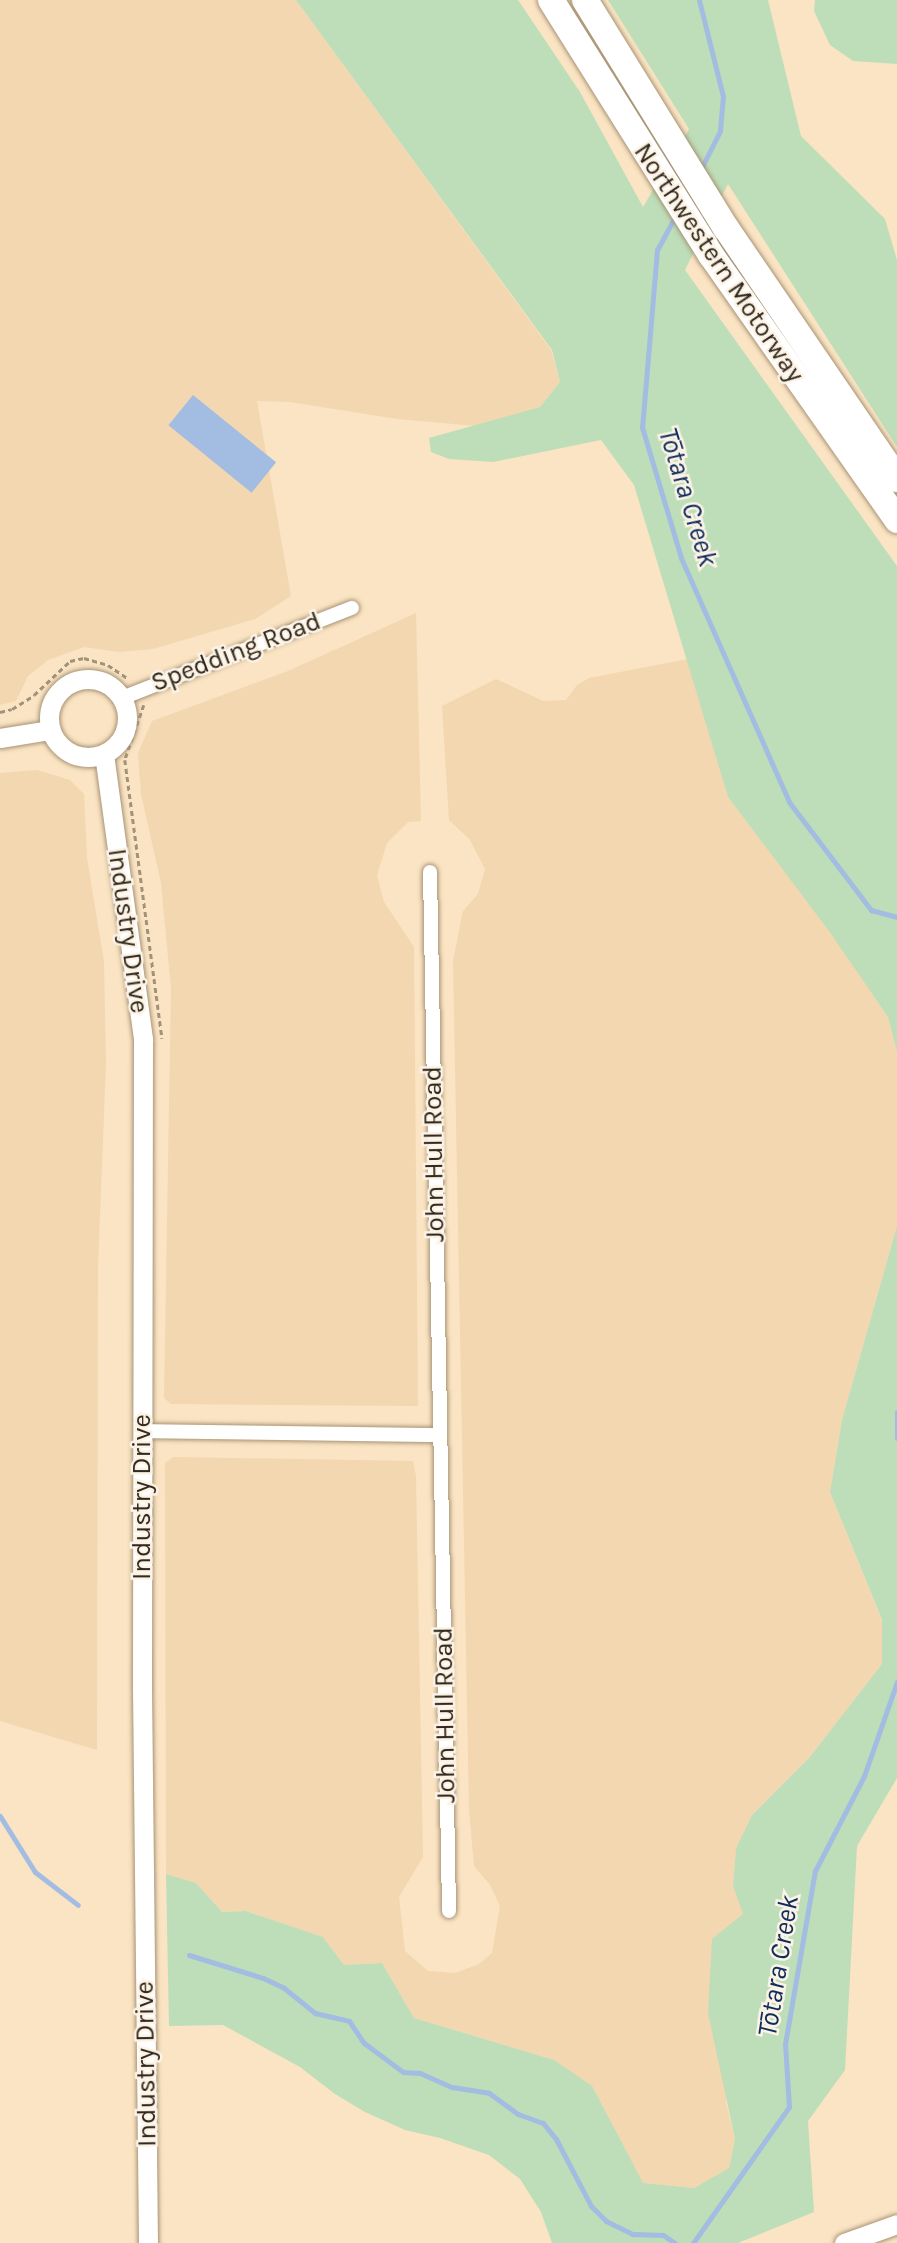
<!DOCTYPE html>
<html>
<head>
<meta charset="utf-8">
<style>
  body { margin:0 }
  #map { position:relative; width:897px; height:2243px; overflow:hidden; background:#fae4c3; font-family:Karla,sans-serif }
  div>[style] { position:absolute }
  .built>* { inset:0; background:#f2d7b1 }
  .green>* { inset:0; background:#bddeb8 }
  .water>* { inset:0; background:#a3bce2; transform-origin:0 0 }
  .stream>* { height:5px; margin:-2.5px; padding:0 2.5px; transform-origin:2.5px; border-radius:2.5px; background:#a3bce2 }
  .path>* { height:2.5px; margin-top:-1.25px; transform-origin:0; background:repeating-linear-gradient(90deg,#a2927a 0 5px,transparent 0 8.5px) }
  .roads { filter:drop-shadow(0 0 2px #a89375) drop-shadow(0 0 2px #a89375) }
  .street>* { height:14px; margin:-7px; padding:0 7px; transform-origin:7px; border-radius:7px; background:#fff }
  .secondary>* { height:19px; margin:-9.5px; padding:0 9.5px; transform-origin:9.5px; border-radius:9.5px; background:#fff }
  .secondary>.ring { margin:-9.5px; padding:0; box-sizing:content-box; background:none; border:19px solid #fff; border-radius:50% }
  .highway>* { height:26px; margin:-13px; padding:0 13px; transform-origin:13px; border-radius:13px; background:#fff }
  span { translate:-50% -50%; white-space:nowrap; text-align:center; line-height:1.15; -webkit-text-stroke:5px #fcf3e6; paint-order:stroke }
  .street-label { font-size:26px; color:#2f271b }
  .water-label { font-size:28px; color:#0e2d5c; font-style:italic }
</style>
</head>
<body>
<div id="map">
  <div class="built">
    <i style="clip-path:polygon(0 0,296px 0,551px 350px,560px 382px,540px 407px,476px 426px,397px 419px,290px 402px,257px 401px,291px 596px,255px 619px,153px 649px,119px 652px,84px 647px,48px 660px,28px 676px,16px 701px,0 705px)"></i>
    <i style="clip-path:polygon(416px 613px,421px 821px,408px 822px,387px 843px,377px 875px,384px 902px,414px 947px,418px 1406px,171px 1404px,164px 1398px,171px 989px,161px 883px,141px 794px,138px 753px,152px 721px,288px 671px)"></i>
    <i style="clip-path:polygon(688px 659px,728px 797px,830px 931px,888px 1017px,897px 1052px,897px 1226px,842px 1420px,830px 1492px,882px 1621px,882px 1664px,809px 1758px,752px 1815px,736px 1848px,733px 1886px,744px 1914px,726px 2103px,735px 2139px,729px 2168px,694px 2188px,643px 2183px,554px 2060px,414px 2018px,382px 1963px,344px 1965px,323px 1937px,247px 1911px,222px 1912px,196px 1883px,166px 1874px,165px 1463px,173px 1457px,413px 1461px,416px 1476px,423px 1857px,399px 1897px,405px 1951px,428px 1971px,455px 1973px,479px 1964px,492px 1953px,500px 1906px,490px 1885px,474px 1866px,469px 1809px,453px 961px,463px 911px,478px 894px,485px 869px,470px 840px,449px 820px,442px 706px,496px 679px,543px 701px,566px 700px,577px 685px,589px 678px)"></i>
    <i style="clip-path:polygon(37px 770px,70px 780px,84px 794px,87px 858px,104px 961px,106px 1063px,98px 1266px,97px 1750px,0 1721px,0 773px)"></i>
  </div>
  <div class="green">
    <i style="clip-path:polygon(296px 0,518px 0,580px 92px,643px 207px,689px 129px,608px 0,768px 0,801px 136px,885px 219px,897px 260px,897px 447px,728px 184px,685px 270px,897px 566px,897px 1052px,888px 1017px,829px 931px,728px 797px,634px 485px,601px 440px,493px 462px,449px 459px,431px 452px,429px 438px,540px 407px,560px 382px,552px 350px)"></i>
    <i style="clip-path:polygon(815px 0,897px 0,897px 64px,853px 61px,830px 45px,814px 11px)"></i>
    <i style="clip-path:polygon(897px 1226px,897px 1778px,857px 1846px,845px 2070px,808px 2121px,814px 2212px,738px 2243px,552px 2243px,541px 2212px,520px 2179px,489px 2155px,440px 2138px,405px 2130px,365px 2112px,335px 2094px,300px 2067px,223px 2025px,169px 2026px,166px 1874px,196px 1883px,222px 1912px,246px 1911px,323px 1937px,344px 1965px,382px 1963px,414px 2018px,554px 2060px,592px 2086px,643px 2183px,694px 2188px,729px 2168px,735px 2139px,708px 2013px,712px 1939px,743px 1914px,733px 1886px,736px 1848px,752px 1815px,809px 1758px,882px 1664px,882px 1620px,830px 1492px,842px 1420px)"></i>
  </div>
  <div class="water">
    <i style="left:193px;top:395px;width:107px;height:39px;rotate:39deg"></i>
  </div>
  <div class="stream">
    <i style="left:699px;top:0;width:99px;rotate:76deg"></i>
    <i style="left:723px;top:96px;width:35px;rotate:95deg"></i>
    <i style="left:720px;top:131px;width:45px;rotate:116.6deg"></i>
    <i style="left:677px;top:213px;width:42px;rotate:118.4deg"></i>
    <i style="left:657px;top:250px;width:178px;rotate:94.8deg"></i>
    <i style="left:642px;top:427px;width:137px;rotate:73.4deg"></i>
    <i style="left:681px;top:558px;width:267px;rotate:66.1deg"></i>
    <i style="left:789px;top:802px;width:136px;rotate:52.8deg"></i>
    <i style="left:871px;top:910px;width:27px;rotate:15deg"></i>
    <i style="left:897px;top:1412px;width:26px;rotate:90deg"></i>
    <i style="left:0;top:1816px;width:66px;rotate:58deg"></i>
    <i style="left:35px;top:1872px;width:54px;rotate:37.5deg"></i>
    <i style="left:189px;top:1955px;width:77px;rotate:17.3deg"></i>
    <i style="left:263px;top:1978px;width:23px;rotate:25deg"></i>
    <i style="left:284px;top:1988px;width:40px;rotate:39deg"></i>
    <i style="left:315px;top:2013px;width:35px;rotate:13deg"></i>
    <i style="left:349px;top:2021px;width:27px;rotate:56deg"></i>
    <i style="left:364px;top:2043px;width:49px;rotate:36.6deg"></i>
    <i style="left:403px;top:2072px;width:17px;rotate:3deg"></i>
    <i style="left:420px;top:2073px;width:35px;rotate:24deg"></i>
    <i style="left:452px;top:2087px;width:37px;rotate:9deg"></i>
    <i style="left:489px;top:2093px;width:36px;rotate:36deg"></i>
    <i style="left:518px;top:2114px;width:27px;rotate:20deg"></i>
    <i style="left:543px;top:2123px;width:21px;rotate:51deg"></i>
    <i style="left:556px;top:2139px;width:76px;rotate:62.4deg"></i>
    <i style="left:591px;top:2206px;width:21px;rotate:45deg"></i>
    <i style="left:606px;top:2221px;width:30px;rotate:26deg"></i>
    <i style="left:633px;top:2234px;width:30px;rotate:2deg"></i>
    <i style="left:663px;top:2235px;width:14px;rotate:34deg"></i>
    <i style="left:693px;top:2243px;width:166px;rotate:-54.8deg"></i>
    <i style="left:789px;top:2107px;width:63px;rotate:-93.6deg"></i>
    <i style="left:785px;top:2044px;width:176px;rotate:-80.2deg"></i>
    <i style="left:815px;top:1871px;width:107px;rotate:-62.7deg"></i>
    <i style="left:864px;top:1776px;width:100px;rotate:-70.7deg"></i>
  </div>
  <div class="path">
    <i style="left:144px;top:705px;width:58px;rotate:109.1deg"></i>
    <i style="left:125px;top:760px;width:281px;rotate:82.4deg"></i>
    <i style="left:0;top:712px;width:12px;rotate:-14deg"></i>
    <i style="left:12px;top:709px;width:26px;rotate:-32deg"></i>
    <i style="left:34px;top:695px;width:50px;rotate:-43.4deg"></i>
    <i style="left:70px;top:661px;width:14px;rotate:-12deg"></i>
    <i style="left:84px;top:658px;width:25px;rotate:16deg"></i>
    <i style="left:108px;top:665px;width:23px;rotate:34deg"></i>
  </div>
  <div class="roads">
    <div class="street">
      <i style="left:122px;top:698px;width:247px;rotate:-21.4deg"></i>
      <i style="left:430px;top:872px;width:1039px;rotate:88.95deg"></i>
      <i style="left:142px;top:1431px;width:297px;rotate:0.8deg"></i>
    </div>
    <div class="secondary">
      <i class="ring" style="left:49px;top:679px;width:59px;height:59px"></i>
      <i style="left:0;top:738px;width:51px;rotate:-9.1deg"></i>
      <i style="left:104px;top:754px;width:288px;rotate:82.2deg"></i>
      <i style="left:143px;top:1039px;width:649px;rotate:90.09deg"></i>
      <i style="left:142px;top:1688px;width:555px;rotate:89.38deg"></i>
      <i style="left:844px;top:2243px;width:56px;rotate:-19.7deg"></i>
    </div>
    <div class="highway">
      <i style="left:551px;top:0;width:301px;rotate:57.9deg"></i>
      <i style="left:711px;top:255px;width:324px;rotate:54.9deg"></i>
      <i style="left:585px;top:0;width:268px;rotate:58.3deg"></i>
      <i style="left:726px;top:228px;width:304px;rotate:55.7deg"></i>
    </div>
  </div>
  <div class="street-label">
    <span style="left:719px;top:263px;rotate:56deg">Northwestern Motorway</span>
    <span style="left:236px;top:652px;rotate:-21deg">Spedding Road</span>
    <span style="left:128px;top:931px;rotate:82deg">Industry Drive</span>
    <span style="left:434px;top:1154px;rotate:-91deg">John Hull Road</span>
    <span style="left:142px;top:1497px;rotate:-90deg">Industry Drive</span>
    <span style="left:445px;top:1715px;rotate:-91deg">John Hull Road</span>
    <span style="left:146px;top:2064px;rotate:-91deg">Industry Drive</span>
  </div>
  <div class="water-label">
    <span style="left:688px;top:497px;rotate:73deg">Tōtara Creek</span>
    <span style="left:778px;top:1966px;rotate:-81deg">Tōtara Creek</span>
  </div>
</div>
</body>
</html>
